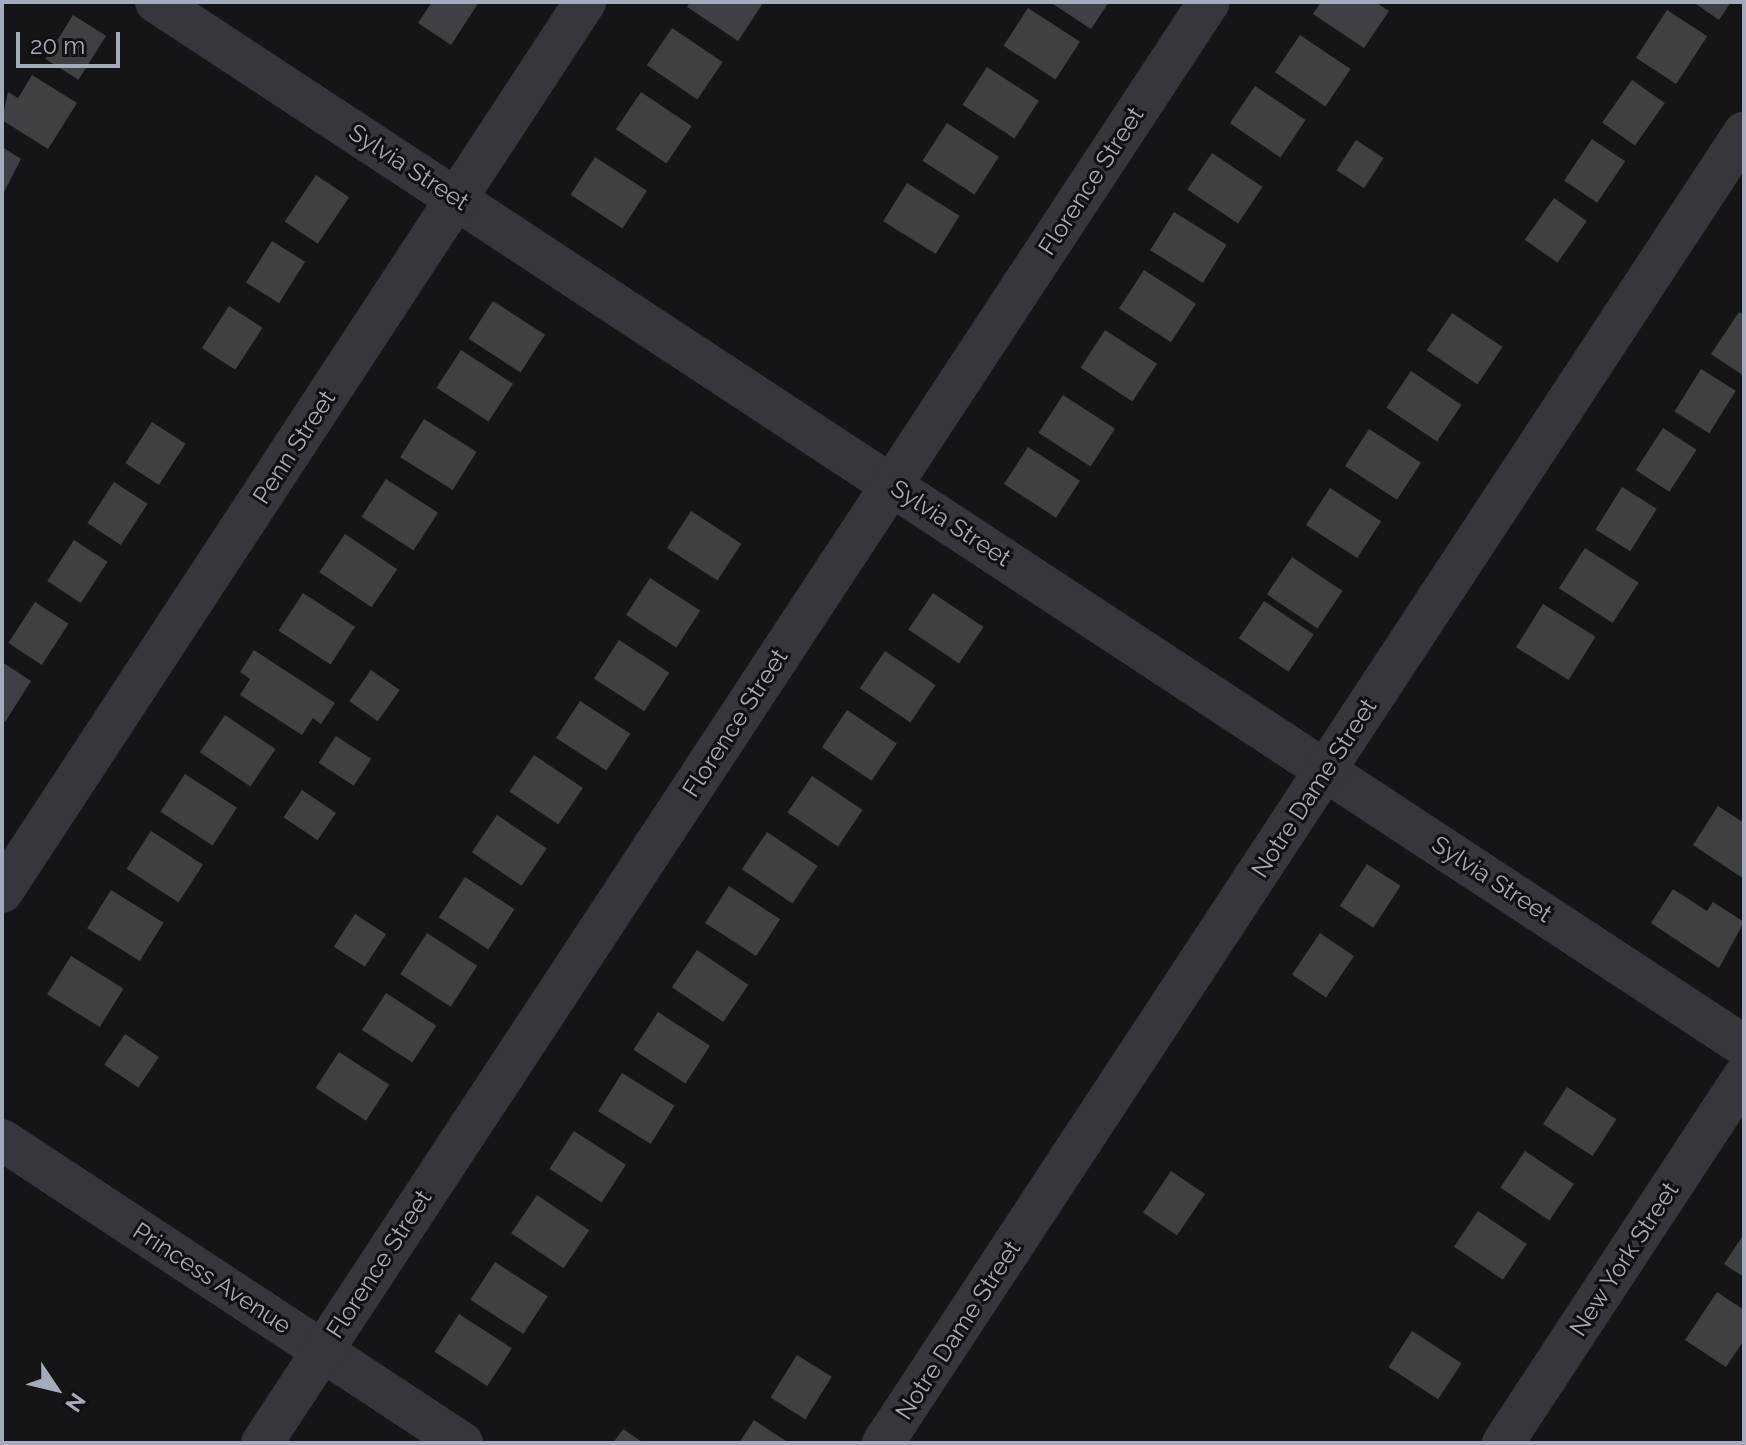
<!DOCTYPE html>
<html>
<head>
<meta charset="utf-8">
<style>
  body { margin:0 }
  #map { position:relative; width:1746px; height:1445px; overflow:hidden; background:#151517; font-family:Raleway,sans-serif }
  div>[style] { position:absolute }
  .building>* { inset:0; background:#3e4044; transform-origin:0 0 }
  .minor>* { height:42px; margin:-21px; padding:0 21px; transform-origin:21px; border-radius:21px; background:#35373c }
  span { translate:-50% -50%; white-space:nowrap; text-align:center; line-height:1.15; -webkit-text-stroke:6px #101012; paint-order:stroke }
  .street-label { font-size:24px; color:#a5abb8 }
  .frame { position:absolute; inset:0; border:4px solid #a5abb8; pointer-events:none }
  .north { position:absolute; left:16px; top:1349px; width:80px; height:80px; -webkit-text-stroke:6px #101012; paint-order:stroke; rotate:125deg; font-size:22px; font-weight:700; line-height:32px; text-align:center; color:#a5abb8 }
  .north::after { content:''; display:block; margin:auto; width:28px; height:36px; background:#a5abb8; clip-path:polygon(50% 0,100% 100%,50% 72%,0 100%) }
  .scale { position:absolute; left:16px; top:32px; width:104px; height:36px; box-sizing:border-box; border:4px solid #a5abb8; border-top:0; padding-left:10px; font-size:24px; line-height:28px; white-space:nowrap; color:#a5abb8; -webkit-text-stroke:6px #101012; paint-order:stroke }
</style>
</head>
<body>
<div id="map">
  <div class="building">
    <i style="clip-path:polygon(432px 2px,479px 2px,451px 45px,418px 23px)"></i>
    <i style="clip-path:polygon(690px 2px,761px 2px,763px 3px,738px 41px,687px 7px)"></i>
    <i style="clip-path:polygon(1050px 2px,1109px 2px,1091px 29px)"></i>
    <i style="clip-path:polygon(1321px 2px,1375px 2px,1389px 11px,1364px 48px,1313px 14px)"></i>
    <i style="clip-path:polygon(1693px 2px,1731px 2px,1719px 20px)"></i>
    <i style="left:1028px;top:8px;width:62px;height:45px;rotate:33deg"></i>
    <i style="left:1667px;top:10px;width:48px;height:57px;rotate:33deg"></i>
    <i style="left:73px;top:15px;width:39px;height:52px;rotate:32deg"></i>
    <i style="left:672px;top:28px;width:61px;height:45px;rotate:34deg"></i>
    <i style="left:1300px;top:35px;width:61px;height:45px;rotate:34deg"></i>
    <i style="left:987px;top:67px;width:62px;height:45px;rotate:33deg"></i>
    <i style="clip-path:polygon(32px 75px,77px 103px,48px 149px,2px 120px,8px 92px,18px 98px)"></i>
    <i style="left:1632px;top:80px;width:40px;height:52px;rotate:35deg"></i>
    <i style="left:1255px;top:86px;width:61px;height:45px;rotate:34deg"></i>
    <i style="left:641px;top:92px;width:61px;height:45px;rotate:34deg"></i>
    <i style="left:947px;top:123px;width:62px;height:45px;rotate:33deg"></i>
    <i style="left:1592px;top:139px;width:40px;height:50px;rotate:34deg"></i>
    <i style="left:1356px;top:140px;width:33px;height:36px;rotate:33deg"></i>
    <i style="clip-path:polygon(2px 147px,21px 159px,2px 196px)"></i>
    <i style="left:1212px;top:153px;width:61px;height:44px;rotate:34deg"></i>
    <i style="left:595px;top:157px;width:62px;height:45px;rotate:33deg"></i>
    <i style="left:316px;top:175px;width:40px;height:56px;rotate:34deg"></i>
    <i style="left:907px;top:183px;width:62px;height:45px;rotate:32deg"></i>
    <i style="left:1554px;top:198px;width:40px;height:51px;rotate:35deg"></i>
    <i style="left:1174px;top:212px;width:62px;height:45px;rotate:32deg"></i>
    <i style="left:272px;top:241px;width:39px;height:49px;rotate:32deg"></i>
    <i style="left:1144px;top:270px;width:62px;height:46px;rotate:33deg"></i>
    <i style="left:493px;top:301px;width:62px;height:45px;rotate:33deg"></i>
    <i style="left:229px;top:306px;width:40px;height:50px;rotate:33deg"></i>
    <i style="clip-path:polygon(1739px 312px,1744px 315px,1744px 376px,1711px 354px)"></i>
    <i style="left:1452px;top:313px;width:61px;height:45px;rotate:34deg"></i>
    <i style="left:1105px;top:330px;width:62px;height:45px;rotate:33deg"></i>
    <i style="left:461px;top:350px;width:62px;height:45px;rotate:33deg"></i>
    <i style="left:1701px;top:369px;width:41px;height:50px;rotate:32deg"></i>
    <i style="left:1411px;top:371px;width:61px;height:44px;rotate:34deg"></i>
    <i style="left:1063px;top:395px;width:62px;height:45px;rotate:33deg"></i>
    <i style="left:424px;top:419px;width:62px;height:45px;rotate:32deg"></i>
    <i style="left:152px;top:422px;width:40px;height:49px;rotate:33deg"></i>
    <i style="left:1663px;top:428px;width:40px;height:50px;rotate:33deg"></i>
    <i style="left:1369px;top:429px;width:62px;height:44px;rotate:33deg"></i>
    <i style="left:1028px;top:447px;width:62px;height:44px;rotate:33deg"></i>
    <i style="left:386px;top:479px;width:62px;height:45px;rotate:33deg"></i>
    <i style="left:114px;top:482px;width:40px;height:49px;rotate:33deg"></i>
    <i style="left:1622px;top:487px;width:41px;height:50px;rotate:32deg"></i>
    <i style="left:1330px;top:488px;width:61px;height:44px;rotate:33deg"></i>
    <i style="left:691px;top:511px;width:60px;height:44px;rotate:33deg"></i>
    <i style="left:345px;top:534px;width:63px;height:46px;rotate:34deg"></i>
    <i style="left:74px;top:540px;width:40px;height:49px;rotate:33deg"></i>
    <i style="left:1585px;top:548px;width:64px;height:48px;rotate:33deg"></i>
    <i style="left:1292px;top:557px;width:61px;height:45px;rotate:34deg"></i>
    <i style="left:650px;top:578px;width:60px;height:44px;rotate:33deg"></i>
    <i style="left:303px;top:593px;width:62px;height:45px;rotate:33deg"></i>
    <i style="left:933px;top:593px;width:61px;height:44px;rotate:34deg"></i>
    <i style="left:1264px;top:601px;width:60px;height:45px;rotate:34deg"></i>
    <i style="left:35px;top:602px;width:40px;height:49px;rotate:33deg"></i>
    <i style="left:1543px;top:604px;width:62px;height:51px;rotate:32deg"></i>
    <i style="left:619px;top:640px;width:60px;height:46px;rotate:33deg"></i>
    <i style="clip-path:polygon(254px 650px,335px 703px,321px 724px,313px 718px,302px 735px,240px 695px,250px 679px,240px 672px)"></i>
    <i style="left:885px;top:651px;width:61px;height:45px;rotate:34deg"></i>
    <i style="clip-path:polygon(2px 662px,31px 681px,5px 722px,2px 720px)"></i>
    <i style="left:371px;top:670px;width:35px;height:38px;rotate:35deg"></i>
    <i style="left:580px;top:701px;width:60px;height:44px;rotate:33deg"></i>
    <i style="left:847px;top:710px;width:60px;height:45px;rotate:34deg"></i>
    <i style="left:225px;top:715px;width:61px;height:45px;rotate:34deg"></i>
    <i style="left:336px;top:736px;width:42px;height:32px;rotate:33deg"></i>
    <i style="left:534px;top:755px;width:59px;height:44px;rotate:34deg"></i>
    <i style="left:185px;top:774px;width:62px;height:45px;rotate:33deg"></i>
    <i style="left:812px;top:776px;width:61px;height:44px;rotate:34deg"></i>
    <i style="left:302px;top:790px;width:41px;height:33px;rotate:34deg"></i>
    <i style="clip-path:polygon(1718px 806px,1744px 823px,1744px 879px,1693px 845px)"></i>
    <i style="left:497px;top:815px;width:60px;height:45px;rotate:34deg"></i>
    <i style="left:151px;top:831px;width:62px;height:45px;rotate:33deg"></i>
    <i style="left:767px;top:832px;width:61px;height:45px;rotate:34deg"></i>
    <i style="left:1367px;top:864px;width:40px;height:50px;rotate:33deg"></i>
    <i style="left:465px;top:877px;width:59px;height:48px;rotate:33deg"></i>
    <i style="left:729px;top:886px;width:61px;height:44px;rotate:33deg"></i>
    <i style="clip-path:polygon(1673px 889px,1707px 911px,1713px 902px,1744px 922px,1719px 968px,1651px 923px)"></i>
    <i style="left:111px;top:890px;width:62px;height:45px;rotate:32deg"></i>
    <i style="left:355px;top:914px;width:37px;height:39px;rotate:33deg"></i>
    <i style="left:427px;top:933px;width:60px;height:49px;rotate:33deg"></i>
    <i style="left:1320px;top:933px;width:41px;height:50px;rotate:34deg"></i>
    <i style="left:697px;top:950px;width:62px;height:45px;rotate:34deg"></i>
    <i style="left:71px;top:956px;width:62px;height:45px;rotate:32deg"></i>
    <i style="left:386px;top:993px;width:60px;height:44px;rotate:33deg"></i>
    <i style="left:658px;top:1012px;width:62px;height:45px;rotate:33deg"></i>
    <i style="left:125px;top:1034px;width:41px;height:37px;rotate:34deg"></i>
    <i style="left:339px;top:1052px;width:60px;height:43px;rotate:33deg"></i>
    <i style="left:622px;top:1073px;width:62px;height:45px;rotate:32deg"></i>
    <i style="left:1567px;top:1087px;width:59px;height:44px;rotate:33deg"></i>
    <i style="left:574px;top:1131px;width:62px;height:45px;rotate:33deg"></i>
    <i style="left:1525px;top:1151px;width:59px;height:44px;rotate:34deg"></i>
    <i style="left:1171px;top:1171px;width:41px;height:50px;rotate:34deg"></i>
    <i style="left:537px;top:1195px;width:63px;height:46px;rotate:34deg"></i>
    <i style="left:1478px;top:1211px;width:59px;height:43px;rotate:34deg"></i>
    <i style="clip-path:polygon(1744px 1234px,1744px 1277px,1724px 1264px)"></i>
    <i style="left:495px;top:1262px;width:63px;height:45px;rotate:33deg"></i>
    <i style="clip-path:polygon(1717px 1292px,1744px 1310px,1744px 1340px,1726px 1367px,1685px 1340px)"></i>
    <i style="left:459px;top:1314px;width:63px;height:45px;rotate:33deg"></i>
    <i style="left:1412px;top:1331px;width:59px;height:43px;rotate:33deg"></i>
    <i style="left:797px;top:1355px;width:41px;height:50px;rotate:32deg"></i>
    <i style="clip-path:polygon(754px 1420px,789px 1443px,739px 1443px)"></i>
    <i style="clip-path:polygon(623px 1429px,644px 1443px,613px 1443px)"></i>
  </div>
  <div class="minor">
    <i style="left:156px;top:2px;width:1900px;rotate:33.32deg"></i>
    <i style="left:2px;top:892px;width:1064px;rotate:-56.77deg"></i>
    <i style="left:2px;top:1140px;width:551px;rotate:33.37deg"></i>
    <i style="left:262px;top:1443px;width:1724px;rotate:-56.69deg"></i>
    <i style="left:883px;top:1443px;width:1568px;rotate:-56.69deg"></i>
    <i style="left:1503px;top:1443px;width:439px;rotate:-56.7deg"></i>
  </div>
  <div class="street-label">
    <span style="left:409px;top:167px;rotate:33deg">Sylvia Street</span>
    <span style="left:1091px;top:181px;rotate:-57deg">Florence Street</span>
    <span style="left:294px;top:447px;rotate:-57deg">Penn Street</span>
    <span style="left:951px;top:523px;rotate:33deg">Sylvia Street</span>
    <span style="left:735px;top:723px;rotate:-57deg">Florence Street</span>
    <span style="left:1314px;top:788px;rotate:-57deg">Notre Dame Street</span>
    <span style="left:1492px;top:879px;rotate:33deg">Sylvia Street</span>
    <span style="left:1624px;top:1259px;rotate:-57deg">New York Street</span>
    <span style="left:379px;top:1264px;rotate:-57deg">Florence Street</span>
    <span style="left:212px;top:1278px;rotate:33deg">Princess Avenue</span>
    <span style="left:958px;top:1330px;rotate:-57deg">Notre Dame Street</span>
  </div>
  <div class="frame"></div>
  <div class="north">N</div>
  <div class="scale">20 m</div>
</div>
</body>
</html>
